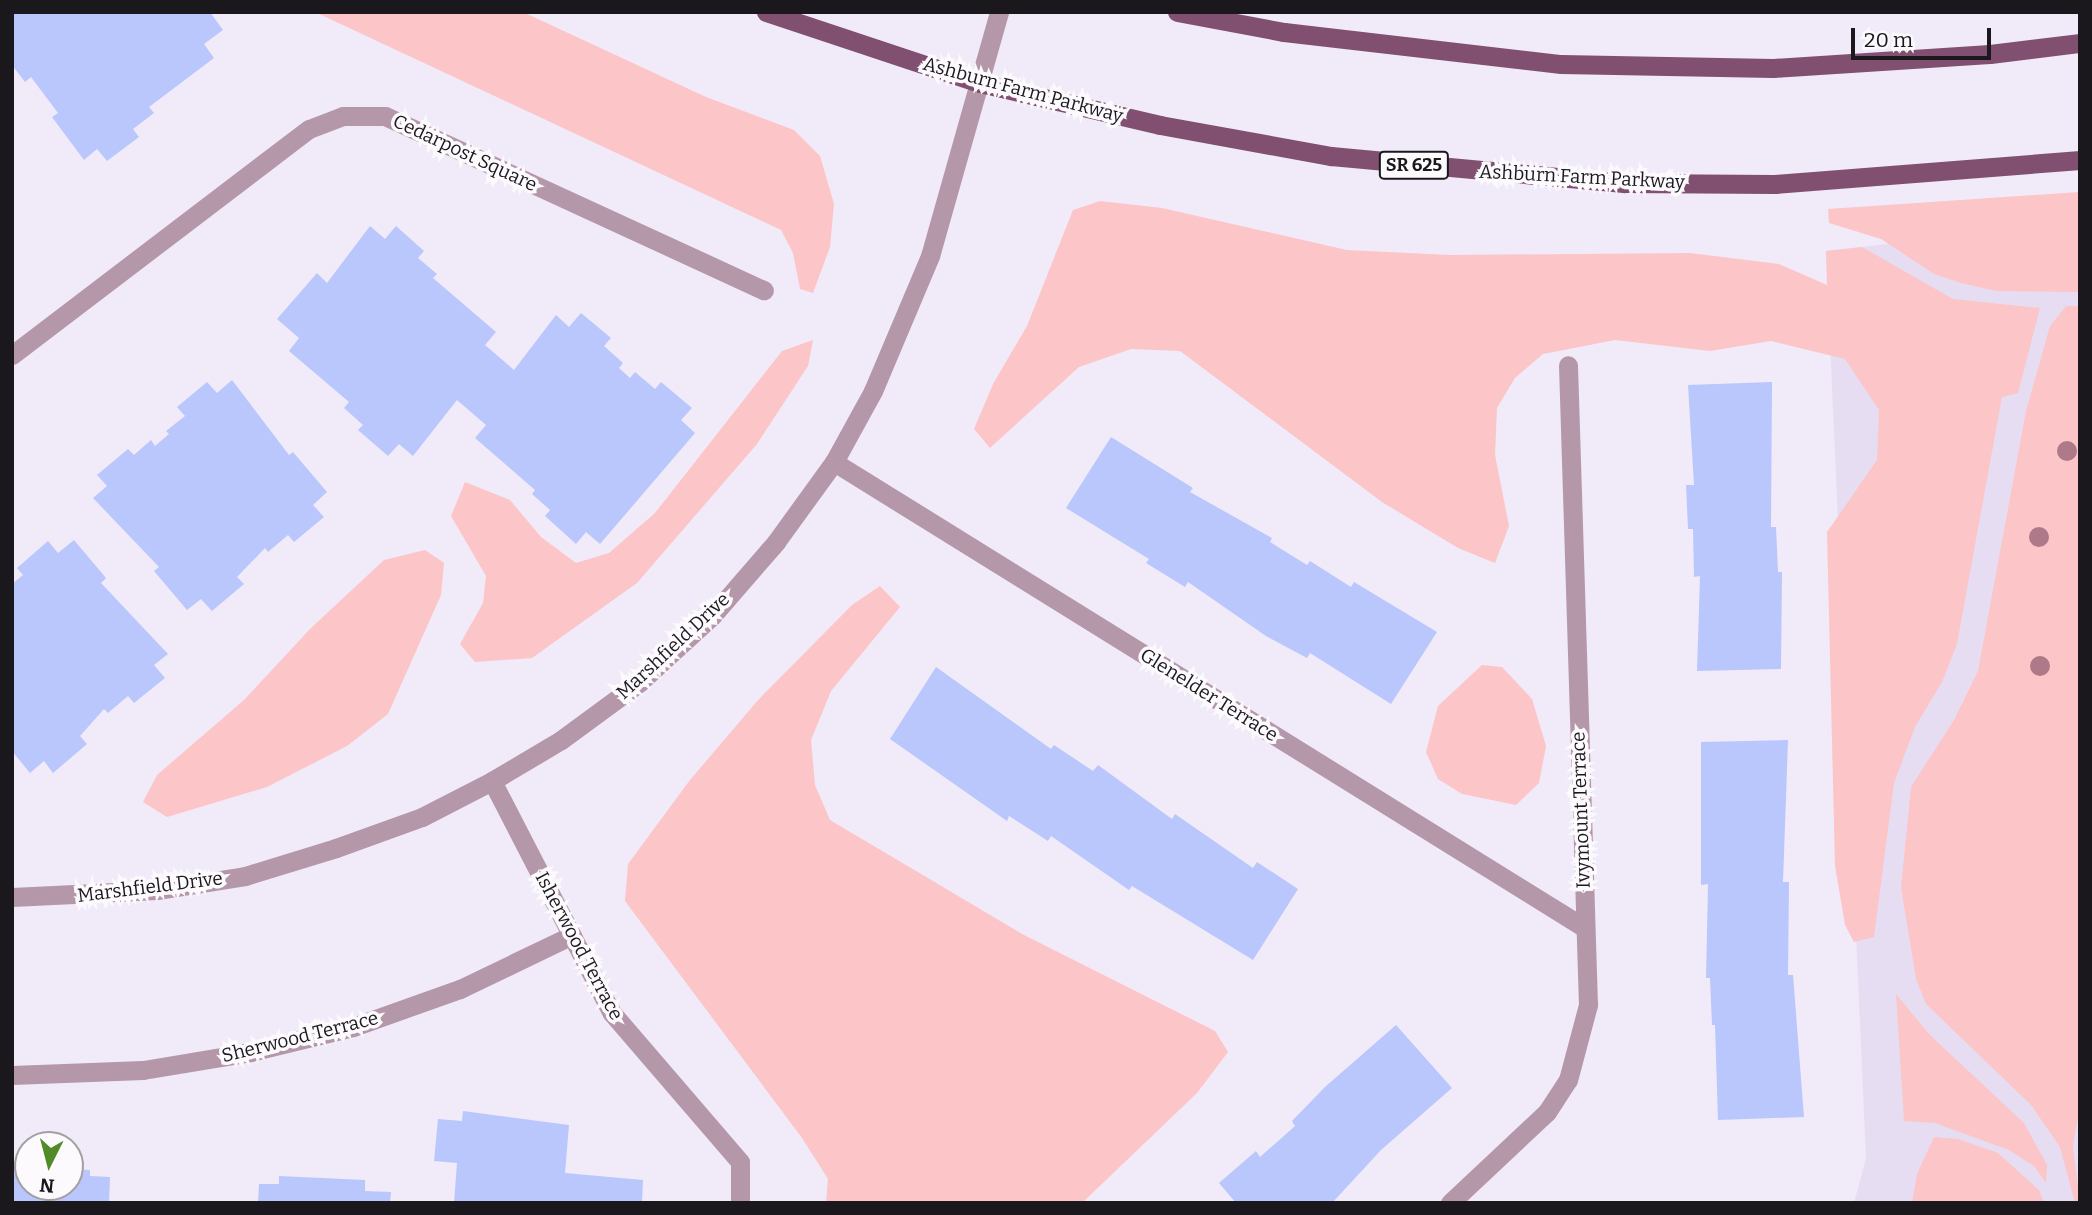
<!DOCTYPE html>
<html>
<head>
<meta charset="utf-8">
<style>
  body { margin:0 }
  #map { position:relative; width:2092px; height:1215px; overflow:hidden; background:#f1eaf9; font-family:Bitter,serif }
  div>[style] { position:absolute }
  .built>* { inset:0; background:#e7ddf2 }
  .green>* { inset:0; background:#fcc5c8 }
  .building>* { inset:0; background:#b9c7fc }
  .minor>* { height:19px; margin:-9.5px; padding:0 9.5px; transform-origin:9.5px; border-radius:9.5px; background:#b497a9 }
  .primary>* { height:19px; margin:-9.5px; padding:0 9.5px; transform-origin:9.5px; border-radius:9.5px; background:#814f70 }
  .trees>* { width:20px; height:20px; margin:-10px; border-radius:50%; background:#ae7988 }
  span { translate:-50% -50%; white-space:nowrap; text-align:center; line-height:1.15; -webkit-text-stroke:7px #fcfafd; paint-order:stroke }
  .shield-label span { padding:2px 5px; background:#fcfafd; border:2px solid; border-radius:5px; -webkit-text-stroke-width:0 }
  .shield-label { font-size:18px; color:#1a181d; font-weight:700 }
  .street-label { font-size:19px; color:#1a181d }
  .frame { position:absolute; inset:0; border:14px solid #1a181d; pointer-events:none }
  .north { position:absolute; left:14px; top:1131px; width:70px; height:70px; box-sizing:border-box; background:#fcfafd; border:2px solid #a2a0a3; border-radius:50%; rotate:186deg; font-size:19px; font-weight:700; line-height:28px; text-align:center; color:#1a181d }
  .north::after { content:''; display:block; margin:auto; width:24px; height:32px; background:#518b28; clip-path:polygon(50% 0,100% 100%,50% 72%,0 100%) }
  .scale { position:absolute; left:1851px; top:28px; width:140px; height:32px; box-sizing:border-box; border:4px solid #1a181d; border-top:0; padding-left:9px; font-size:21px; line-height:24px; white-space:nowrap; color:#1a181d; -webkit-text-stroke:5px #fcfafd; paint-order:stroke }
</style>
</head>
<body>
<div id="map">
  <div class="built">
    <i style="clip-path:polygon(2080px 222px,2080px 1203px,1854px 1203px,1866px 1159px,1826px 251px)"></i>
  </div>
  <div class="green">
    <i style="clip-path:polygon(315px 12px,523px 12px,706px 97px,794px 130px,820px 156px,834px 204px,830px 247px,813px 293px,800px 289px,793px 253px,781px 230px)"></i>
    <i style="clip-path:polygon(2080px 192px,2080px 292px,1996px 291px,1961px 283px,1934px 274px,1881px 239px,1829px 223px,1828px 209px)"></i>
    <i style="clip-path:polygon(1100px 201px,1162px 208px,1347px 250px,1450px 255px,1690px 253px,1779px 264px,1827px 285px,1826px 251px,1862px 247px,1953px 299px,2040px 308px,2018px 393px,2002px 397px,1957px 644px,1942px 682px,1915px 727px,1894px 783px,1874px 937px,1854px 942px,1845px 925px,1835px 866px,1827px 532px,1877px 460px,1879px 410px,1845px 359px,1771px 341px,1710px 351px,1615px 340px,1543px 354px,1515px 378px,1497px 408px,1495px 455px,1509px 526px,1495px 563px,1458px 548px,1382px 502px,1180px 351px,1131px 349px,1079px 367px,990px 448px,974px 429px,993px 384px,1027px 326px,1073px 210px)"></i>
    <i style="clip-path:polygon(2066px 306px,2080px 306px,2080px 1106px,2073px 1146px,2080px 1203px,2075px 1203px,2060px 1147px,2031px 1105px,1926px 1004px,1916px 979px,1901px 887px,1911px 787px,1954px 720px,1978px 671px,2026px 411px,2050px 326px)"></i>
    <i style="clip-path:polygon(813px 340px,808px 366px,757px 444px,637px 583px,532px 658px,475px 662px,460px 644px,483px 603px,486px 576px,451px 516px,465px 482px,510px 500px,541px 537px,576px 563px,609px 553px,655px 513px,782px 351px)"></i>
    <i style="clip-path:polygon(425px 550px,444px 563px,441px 595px,388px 714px,347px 746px,267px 787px,167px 817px,143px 802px,157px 775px,244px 700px,310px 629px,384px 560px)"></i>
    <i style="clip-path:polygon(880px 586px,900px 607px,831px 691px,811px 740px,815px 785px,830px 820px,1024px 935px,1215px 1031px,1228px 1052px,1197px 1093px,1082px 1203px,826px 1203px,828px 1179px,802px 1138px,625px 901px,628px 864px,690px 780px,759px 699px,852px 605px)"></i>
    <i style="clip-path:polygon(1482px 665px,1502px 667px,1532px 699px,1546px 746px,1539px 783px,1516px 805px,1462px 794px,1438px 779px,1426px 752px,1438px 706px)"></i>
    <i style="clip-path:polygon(1896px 994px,1930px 1035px,2024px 1123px,2047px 1165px,2046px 1183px,2034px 1166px,2009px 1150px,1935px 1123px,1904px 1121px)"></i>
    <i style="clip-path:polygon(1934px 1137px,1958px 1139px,1998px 1153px,2039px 1190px,2044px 1203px,1912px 1203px,1917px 1174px)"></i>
  </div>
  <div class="building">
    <i style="clip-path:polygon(12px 12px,210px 12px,223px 30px,204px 44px,214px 58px,149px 107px,154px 113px,133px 129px,139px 137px,107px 161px,97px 149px,84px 160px,52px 117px,58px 113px,31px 77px,25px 82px,12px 65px)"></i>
    <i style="clip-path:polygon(370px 226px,385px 239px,396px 226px,424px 251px,418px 258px,437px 274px,433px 278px,496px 332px,485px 345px,514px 370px,556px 315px,569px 327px,581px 313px,611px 338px,604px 346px,623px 363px,619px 368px,630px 378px,635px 372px,655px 389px,661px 382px,692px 408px,681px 420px,695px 433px,600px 544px,586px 532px,576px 544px,545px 516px,550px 510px,532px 494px,535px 490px,475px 438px,486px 425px,457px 400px,413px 456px,399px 444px,388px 456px,358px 430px,363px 425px,344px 408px,349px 402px,289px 351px,299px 338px,277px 319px,317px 273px,327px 283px)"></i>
    <i style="clip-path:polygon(232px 380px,289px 455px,293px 452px,327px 492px,313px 505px,324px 517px,294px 542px,288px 535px,268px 552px,265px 548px,237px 577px,244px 584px,212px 611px,201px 599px,187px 610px,154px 571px,159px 567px,93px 498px,107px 486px,97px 475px,128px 449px,134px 455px,151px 440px,155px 446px,169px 434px,166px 431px,185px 416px,177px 407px,207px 382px,217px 393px)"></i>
    <i style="clip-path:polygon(1772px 382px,1771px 527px,1776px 527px,1778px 572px,1782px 572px,1781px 669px,1697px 671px,1700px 576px,1694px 577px,1693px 529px,1688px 529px,1686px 485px,1694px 485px,1688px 385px)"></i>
    <i style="clip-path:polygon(1111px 437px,1193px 488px,1190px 492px,1272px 538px,1270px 542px,1307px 565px,1310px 561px,1351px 587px,1354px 582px,1437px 632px,1391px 704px,1310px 653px,1307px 658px,1266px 636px,1188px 582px,1185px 587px,1146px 563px,1149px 559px,1066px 508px)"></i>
    <i style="clip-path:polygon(74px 540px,106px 578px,101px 583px,168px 654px,154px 665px,165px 678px,134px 703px,128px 696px,108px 713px,104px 709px,80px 736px,87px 744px,53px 773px,44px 761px,30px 773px,12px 751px,12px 584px,23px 575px,17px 568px,48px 541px,58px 553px)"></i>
    <i style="clip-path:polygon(936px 667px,1051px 749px,1054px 745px,1093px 771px,1098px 765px,1172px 819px,1175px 814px,1253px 868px,1257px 862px,1298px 889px,1253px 960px,1132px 886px,1129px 890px,1051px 836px,1048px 841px,1009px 816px,1007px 821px,890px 739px)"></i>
    <i style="clip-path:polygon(1788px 740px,1783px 882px,1789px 882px,1788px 975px,1793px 975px,1804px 1117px,1718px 1120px,1715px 1025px,1712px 1025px,1710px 978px,1706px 978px,1708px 884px,1701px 885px,1701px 742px)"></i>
    <i style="clip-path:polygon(1396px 1025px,1452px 1088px,1381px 1150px,1332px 1203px,1236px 1203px,1219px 1183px,1256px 1151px,1260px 1157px,1295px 1126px,1292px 1121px,1325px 1087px)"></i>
    <i style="clip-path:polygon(463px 1111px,569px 1125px,565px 1173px,643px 1180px,642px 1203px,454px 1203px,457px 1163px,434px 1161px,438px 1119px,462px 1121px)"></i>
    <i style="clip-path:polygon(12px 1166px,28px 1167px,28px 1187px,70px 1187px,70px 1169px,90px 1170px,90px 1176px,110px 1177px,109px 1203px,12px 1203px)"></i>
    <i style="clip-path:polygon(279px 1176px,365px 1180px,365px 1191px,391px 1192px,390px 1203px,258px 1203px,259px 1184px,279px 1184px)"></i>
  </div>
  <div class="minor">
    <i style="left:12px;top:355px;width:373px;rotate:-37.3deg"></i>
    <i style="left:309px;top:129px;width:36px;rotate:-21deg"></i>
    <i style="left:343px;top:116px;width:42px"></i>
    <i style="left:385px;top:116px;width:417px;rotate:24.7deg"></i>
    <i style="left:834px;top:462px;width:884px;rotate:31.82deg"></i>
    <i style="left:492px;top:781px;width:261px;rotate:62.7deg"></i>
    <i style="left:612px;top:1013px;width:196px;rotate:49.3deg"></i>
    <i style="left:740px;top:1162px;width:41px;rotate:90deg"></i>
    <i style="left:12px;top:897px;width:145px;rotate:-2.8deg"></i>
    <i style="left:157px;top:890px;width:89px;rotate:-9deg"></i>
    <i style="left:245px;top:876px;width:95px;rotate:-17.1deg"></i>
    <i style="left:336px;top:848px;width:91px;rotate:-19.8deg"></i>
    <i style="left:422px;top:817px;width:79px;rotate:-27.2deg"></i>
    <i style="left:492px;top:781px;width:80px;rotate:-30.7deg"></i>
    <i style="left:561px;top:740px;width:98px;rotate:-36.3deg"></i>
    <i style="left:640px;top:682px;width:98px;rotate:-42.5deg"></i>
    <i style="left:712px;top:616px;width:98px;rotate:-49.1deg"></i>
    <i style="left:776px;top:542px;width:99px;rotate:-54.1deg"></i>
    <i style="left:834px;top:462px;width:81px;rotate:-61.2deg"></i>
    <i style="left:873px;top:391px;width:147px;rotate:-67.1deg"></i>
    <i style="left:930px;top:256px;width:254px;rotate:-74.2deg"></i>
    <i style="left:12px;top:1075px;width:131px;rotate:-2.2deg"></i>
    <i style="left:143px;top:1070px;width:109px;rotate:-9.5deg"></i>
    <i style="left:250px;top:1052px;width:106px;rotate:-13.6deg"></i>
    <i style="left:353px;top:1027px;width:114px;rotate:-19.6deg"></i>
    <i style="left:460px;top:989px;width:124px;rotate:-25.7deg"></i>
    <i style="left:1450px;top:1203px;width:133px;rotate:-43.2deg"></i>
    <i style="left:1547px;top:1112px;width:38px;rotate:-57deg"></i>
    <i style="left:1568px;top:1080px;width:78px;rotate:-75.1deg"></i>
    <i style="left:1588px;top:1005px;width:640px;rotate:-91.79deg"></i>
  </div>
  <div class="primary">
    <i style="left:766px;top:12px;width:225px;rotate:18.4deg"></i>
    <i style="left:980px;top:83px;width:185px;rotate:13.1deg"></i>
    <i style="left:1160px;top:125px;width:174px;rotate:10.3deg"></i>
    <i style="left:1331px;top:156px;width:294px;rotate:5.3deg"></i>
    <i style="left:1624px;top:183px;width:151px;rotate:0.4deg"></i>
    <i style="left:1775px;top:184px;width:306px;rotate:-4.5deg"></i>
    <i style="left:1177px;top:12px;width:109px;rotate:10.6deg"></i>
    <i style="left:1284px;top:32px;width:279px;rotate:6.6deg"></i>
    <i style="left:1561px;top:64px;width:212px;rotate:1.1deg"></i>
    <i style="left:1773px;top:68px;width:217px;rotate:-3.7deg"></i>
    <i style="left:1990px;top:54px;width:91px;rotate:-7deg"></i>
  </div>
  <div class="trees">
    <i style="left:2067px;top:451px"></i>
    <i style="left:2039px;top:537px"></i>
    <i style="left:2040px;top:666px"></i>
  </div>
  <div class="shield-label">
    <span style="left:1414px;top:165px">SR 625</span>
  </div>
  <div class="street-label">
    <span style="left:1023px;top:90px;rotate:15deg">Ashburn Farm Parkway</span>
    <span style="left:465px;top:153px;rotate:25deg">Cedarpost Square</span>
    <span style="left:1582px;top:177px;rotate:3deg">Ashburn Farm Parkway</span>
    <span style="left:673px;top:646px;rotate:-43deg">Marshfield Drive</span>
    <span style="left:1209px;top:695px;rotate:32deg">Glenelder Terrace</span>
    <span style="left:1581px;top:810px;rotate:-92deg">Ivymount Terrace</span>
    <span style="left:150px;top:887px;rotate:-7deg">Marshfield Drive</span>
    <span style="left:579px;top:946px;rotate:62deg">Isherwood Terrace</span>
    <span style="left:300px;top:1037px;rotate:-14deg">Sherwood Terrace</span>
  </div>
  <div class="frame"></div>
  <div class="north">N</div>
  <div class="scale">20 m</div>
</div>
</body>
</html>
